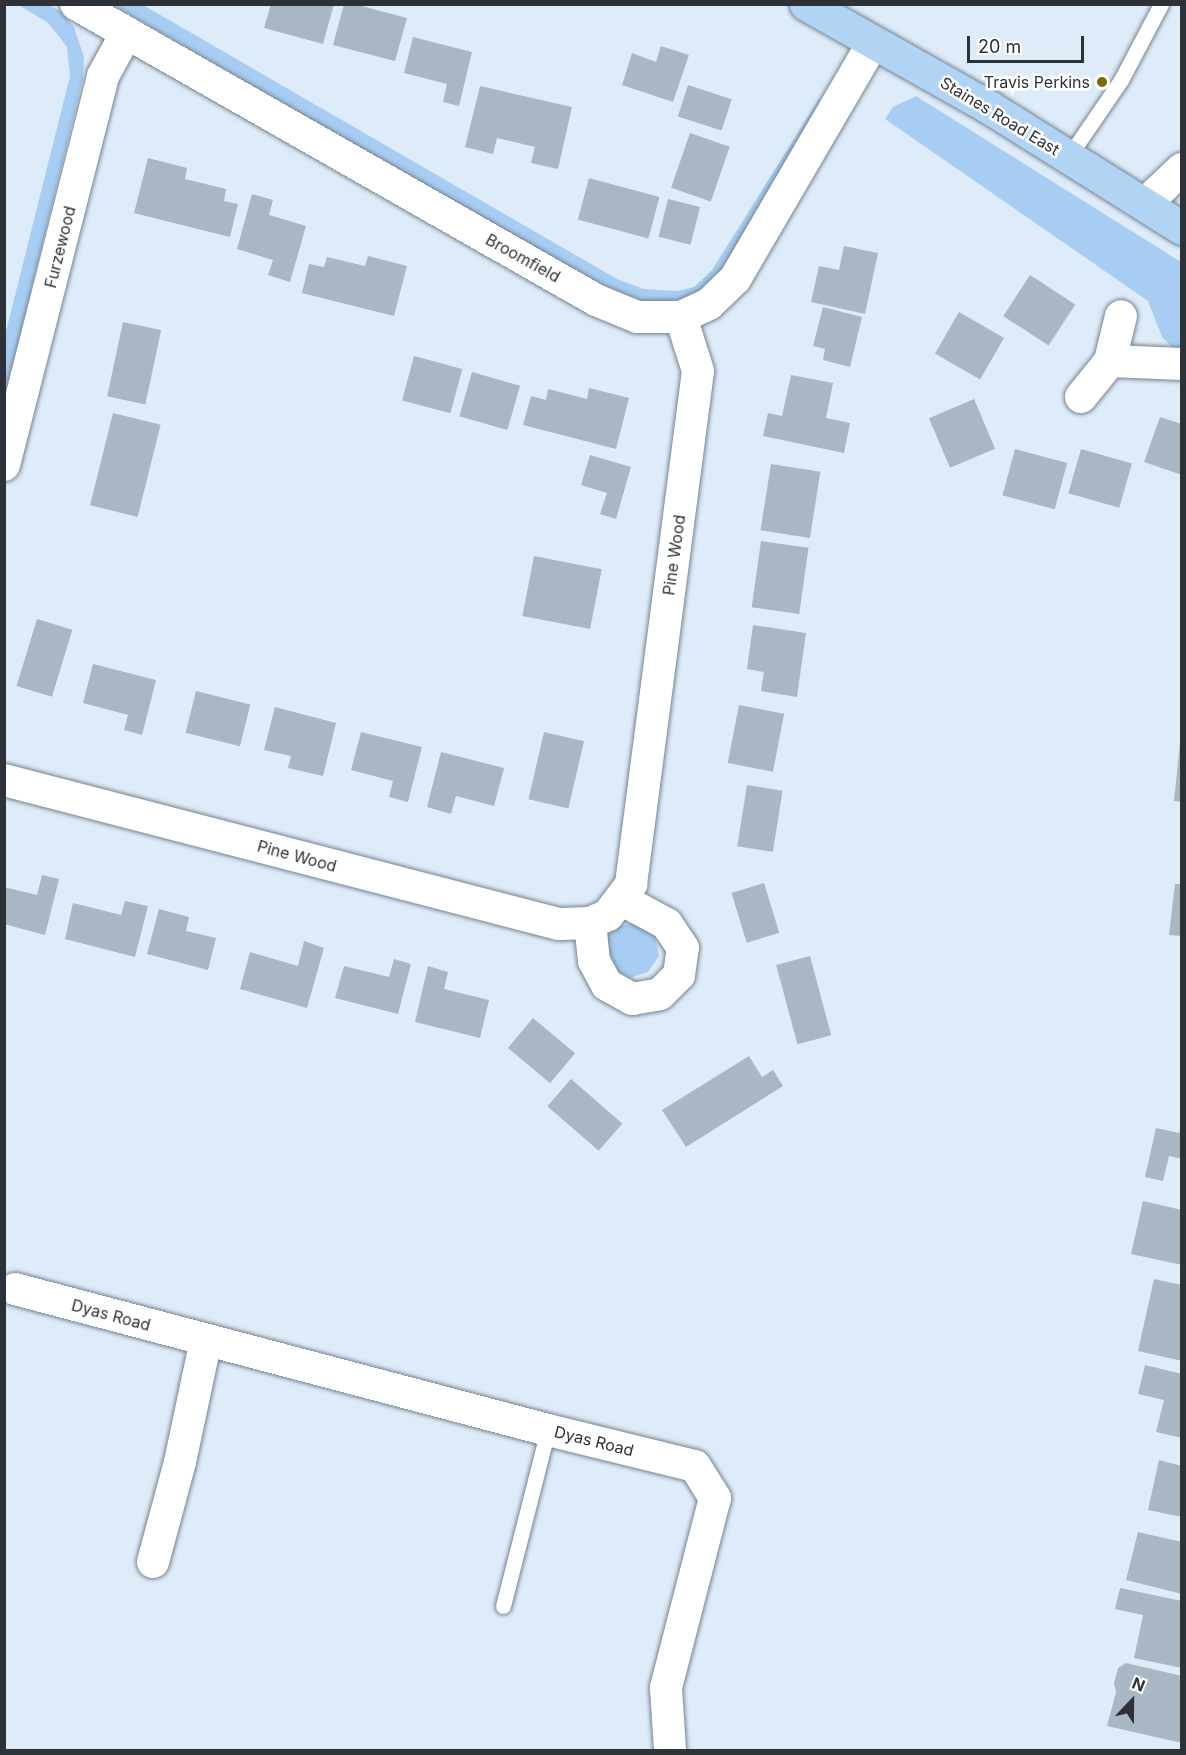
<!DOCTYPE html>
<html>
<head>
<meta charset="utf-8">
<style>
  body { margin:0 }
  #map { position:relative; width:1186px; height:1755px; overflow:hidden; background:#deecfa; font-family:Inter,sans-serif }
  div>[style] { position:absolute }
  .green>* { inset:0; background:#a7cdf2 }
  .building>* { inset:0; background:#a9b7c4; transform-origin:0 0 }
  .roads { filter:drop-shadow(0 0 2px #76838f) drop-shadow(0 0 2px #76838f) }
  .service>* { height:15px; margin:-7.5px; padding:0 7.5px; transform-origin:7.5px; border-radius:7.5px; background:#fff }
  .minor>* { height:32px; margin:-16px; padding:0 16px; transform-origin:16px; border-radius:16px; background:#fff }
  .trunk>* { height:33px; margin:-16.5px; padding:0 16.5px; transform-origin:16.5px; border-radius:16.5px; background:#b2d4f4 }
  .dots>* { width:16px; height:16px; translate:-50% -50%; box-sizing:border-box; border:3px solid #fff; border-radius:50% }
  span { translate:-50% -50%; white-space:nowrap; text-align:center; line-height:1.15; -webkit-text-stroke:5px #fff; paint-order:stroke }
  .poi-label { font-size:16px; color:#2d3238 }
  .right { translate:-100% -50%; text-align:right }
  .street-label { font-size:16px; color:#2d3238 }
  .frame { position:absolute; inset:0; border:6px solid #2d3238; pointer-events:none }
  .north { position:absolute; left:1102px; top:1671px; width:60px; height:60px; -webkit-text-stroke:4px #fff; paint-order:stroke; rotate:22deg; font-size:16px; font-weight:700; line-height:24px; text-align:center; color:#2d3238 }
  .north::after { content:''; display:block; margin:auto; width:21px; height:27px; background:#2d3238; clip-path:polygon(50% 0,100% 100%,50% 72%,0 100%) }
  .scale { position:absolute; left:967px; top:36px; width:117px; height:27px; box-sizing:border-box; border:3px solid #2d3238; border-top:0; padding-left:8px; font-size:18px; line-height:21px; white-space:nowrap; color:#2d3238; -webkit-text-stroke:4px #fff; paint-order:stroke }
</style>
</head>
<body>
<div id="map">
  <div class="green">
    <i style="clip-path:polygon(18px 5px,49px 5px,61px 11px,74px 27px,84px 57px,83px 78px,5px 397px,5px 335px,70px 76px,67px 47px,58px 35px,47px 22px)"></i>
    <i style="clip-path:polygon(113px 5px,143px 5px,617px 279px,644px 289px,678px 291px,694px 287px,712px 270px,819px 99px,827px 104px,727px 267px,691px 299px,650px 303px,603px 288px)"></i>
    <i style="clip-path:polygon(916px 96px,1181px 262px,1181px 349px,1172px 347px,1162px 337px,1148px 301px,885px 119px,893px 107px)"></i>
    <i style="clip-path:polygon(636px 923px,655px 937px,659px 956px,648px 972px,630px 978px,613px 969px,602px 954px,606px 937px,615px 927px)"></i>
  </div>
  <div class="building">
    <i style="clip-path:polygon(271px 4px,334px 4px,323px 44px,264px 28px)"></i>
    <i style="clip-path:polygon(344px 4px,354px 4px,407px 18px,395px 61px,333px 45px)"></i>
    <i style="clip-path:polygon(413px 37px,472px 52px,459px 106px,443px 102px,447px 84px,404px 73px)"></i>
    <i style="clip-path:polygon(661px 46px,689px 55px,673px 102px,622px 85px,632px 53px,656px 62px)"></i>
    <i style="left:688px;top:85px;width:46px;height:33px;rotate:18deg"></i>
    <i style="clip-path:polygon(480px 86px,572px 107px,558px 169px,531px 163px,535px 147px,497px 138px,493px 154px,465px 147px)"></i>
    <i style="left:690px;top:133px;width:42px;height:58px;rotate:19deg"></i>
    <i style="clip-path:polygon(148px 158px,187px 168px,185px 179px,226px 189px,224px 201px,238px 204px,230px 237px,134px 213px)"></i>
    <i style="left:589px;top:178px;width:73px;height:43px;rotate:15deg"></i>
    <i style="clip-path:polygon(252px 194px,273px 200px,269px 215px,306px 226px,290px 282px,268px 275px,273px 260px,237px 249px)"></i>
    <i style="left:668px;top:199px;width:33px;height:39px;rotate:14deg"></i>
    <i style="clip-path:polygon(844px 246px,878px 253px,865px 314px,811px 302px,819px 266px,839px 270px)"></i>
    <i style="clip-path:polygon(368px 256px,407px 266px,394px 316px,302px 293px,309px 264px,324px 267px,327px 257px,365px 266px)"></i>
    <i style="left:1030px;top:275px;width:54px;height:49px;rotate:33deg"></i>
    <i style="clip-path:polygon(823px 307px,862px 317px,850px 367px,823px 360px,825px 349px,813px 346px)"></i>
    <i style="left:959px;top:312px;width:52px;height:48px;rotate:30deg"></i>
    <i style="left:123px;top:322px;width:39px;height:76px;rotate:12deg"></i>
    <i style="left:414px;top:356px;width:50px;height:46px;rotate:15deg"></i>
    <i style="left:472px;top:372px;width:50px;height:46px;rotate:16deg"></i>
    <i style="clip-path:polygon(791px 375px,833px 383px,826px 418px,850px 423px,844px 453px,763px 436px,768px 413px,782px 416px)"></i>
    <i style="clip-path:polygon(589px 388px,629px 398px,616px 449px,523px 425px,531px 396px,546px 400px,548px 389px,587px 399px)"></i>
    <i style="left:974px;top:399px;width:54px;height:49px;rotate:67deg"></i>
    <i style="left:113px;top:413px;width:49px;height:95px;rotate:14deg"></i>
    <i style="clip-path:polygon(1160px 417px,1182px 424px,1182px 475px,1144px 462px)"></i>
    <i style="left:1015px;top:449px;width:54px;height:48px;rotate:15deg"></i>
    <i style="left:1081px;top:449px;width:53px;height:46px;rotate:16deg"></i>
    <i style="clip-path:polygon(590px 455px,631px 467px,616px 519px,600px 514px,607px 493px,581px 485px)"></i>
    <i style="left:771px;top:464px;width:50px;height:67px;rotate:9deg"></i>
    <i style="left:761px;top:541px;width:48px;height:67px;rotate:8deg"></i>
    <i style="left:534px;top:556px;width:69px;height:61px;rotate:11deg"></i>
    <i style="left:37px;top:619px;width:37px;height:70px;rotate:17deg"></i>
    <i style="clip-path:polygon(753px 625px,806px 633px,797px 697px,761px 691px,764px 672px,747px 669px)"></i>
    <i style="clip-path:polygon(93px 664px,156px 680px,142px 735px,124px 730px,128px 715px,83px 703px)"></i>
    <i style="left:196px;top:691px;width:56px;height:43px;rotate:14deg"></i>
    <i style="left:739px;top:705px;width:46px;height:59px;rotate:11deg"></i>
    <i style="clip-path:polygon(275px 707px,336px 723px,323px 776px,288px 768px,291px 756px,264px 750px)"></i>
    <i style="clip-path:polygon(361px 732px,422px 747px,408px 802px,389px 797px,393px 781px,351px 770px)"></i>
    <i style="left:544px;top:732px;width:41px;height:69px;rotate:13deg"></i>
    <i style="clip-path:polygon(1180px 743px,1182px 744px,1182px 802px,1174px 801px)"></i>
    <i style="clip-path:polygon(441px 752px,504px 768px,494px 806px,456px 796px,451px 814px,427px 807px)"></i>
    <i style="left:747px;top:785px;width:36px;height:62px;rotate:9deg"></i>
    <i style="clip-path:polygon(42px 875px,59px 879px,45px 935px,4px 924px,4px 887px,37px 895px)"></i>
    <i style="left:764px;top:883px;width:52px;height:34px;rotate:73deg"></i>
    <i style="clip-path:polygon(1175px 884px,1182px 884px,1182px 936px,1169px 935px)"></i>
    <i style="clip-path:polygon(125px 901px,148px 906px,135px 957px,65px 939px,73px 903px,121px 915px)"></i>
    <i style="clip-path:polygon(159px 909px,189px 917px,186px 931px,216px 938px,208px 970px,147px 954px)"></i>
    <i style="clip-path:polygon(304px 941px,324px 948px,307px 1008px,240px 989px,250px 952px,298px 966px)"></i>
    <i style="left:810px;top:956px;width:82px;height:35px;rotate:75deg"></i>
    <i style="clip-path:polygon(394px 959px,411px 964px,398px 1014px,335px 998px,344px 966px,389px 977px)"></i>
    <i style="clip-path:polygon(428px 966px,448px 972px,444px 989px,489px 1000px,480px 1038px,415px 1022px)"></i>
    <i style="left:533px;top:1018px;width:55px;height:39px;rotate:40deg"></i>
    <i style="clip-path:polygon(749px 1056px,762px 1077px,773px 1070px,783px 1086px,686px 1147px,662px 1110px)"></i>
    <i style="left:571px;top:1079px;width:68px;height:36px;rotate:41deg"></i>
    <i style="clip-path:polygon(1182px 1125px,1182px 1159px,1169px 1156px,1163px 1181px,1145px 1177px,1156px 1128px,1179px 1133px)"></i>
    <i style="clip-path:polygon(1143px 1201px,1182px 1210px,1182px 1265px,1131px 1254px)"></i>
    <i style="clip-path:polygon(1154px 1279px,1182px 1285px,1182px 1361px,1138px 1351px)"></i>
    <i style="clip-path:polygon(1145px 1365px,1182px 1374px,1182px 1438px,1156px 1432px,1164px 1400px,1138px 1394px)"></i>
    <i style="clip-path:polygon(1159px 1460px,1182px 1466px,1182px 1517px,1148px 1510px)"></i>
    <i style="clip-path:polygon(1138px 1532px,1182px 1542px,1182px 1594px,1126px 1580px)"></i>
    <i style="clip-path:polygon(1120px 1588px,1182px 1601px,1182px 1668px,1134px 1658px,1143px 1615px,1115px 1609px)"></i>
    <i style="clip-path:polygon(1126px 1663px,1182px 1676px,1182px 1743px,1107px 1726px,1116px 1692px,1114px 1683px,1118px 1668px)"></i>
  </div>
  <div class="roads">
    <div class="service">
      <i style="left:1069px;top:156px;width:92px;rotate:-55.6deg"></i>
      <i style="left:1121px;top:80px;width:86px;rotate:-62.2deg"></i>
      <i style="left:503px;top:1606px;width:182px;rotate:-75.7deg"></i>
    </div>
    <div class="minor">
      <i style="left:76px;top:4px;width:598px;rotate:29.65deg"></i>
      <i style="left:596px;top:300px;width:44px;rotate:22.5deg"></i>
      <i style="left:637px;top:317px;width:44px"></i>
      <i style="left:681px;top:317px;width:31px;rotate:-25deg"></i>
      <i style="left:709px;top:304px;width:36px;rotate:-44deg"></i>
      <i style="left:735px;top:279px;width:273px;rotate:-59.7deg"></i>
      <i style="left:1145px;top:204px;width:51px;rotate:-43.4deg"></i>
      <i style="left:1110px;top:361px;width:72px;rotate:2.4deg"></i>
      <i style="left:1081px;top:397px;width:46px;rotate:-51.1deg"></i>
      <i style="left:1110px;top:361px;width:46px;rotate:-76.3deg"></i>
      <i style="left:4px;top:465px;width:401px;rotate:-75.7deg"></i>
      <i style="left:103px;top:76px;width:48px;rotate:-61.3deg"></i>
      <i style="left:4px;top:780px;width:573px;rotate:14.55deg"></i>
      <i style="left:559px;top:924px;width:31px;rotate:-2deg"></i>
      <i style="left:590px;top:923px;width:20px;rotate:-24deg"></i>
      <i style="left:608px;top:915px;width:39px;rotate:-53deg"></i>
      <i style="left:631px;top:884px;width:517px;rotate:-82.56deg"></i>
      <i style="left:698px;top:371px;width:57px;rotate:-107.5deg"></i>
      <i style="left:590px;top:923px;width:38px;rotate:84deg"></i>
      <i style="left:594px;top:961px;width:27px;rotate:62deg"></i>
      <i style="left:607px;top:985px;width:29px;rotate:29deg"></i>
      <i style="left:632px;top:999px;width:28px;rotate:-10deg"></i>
      <i style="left:660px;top:994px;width:27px;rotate:-45deg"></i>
      <i style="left:679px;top:975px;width:27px;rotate:-82deg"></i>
      <i style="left:683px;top:948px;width:29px;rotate:-124deg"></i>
      <i style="left:667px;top:924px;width:51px;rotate:-151.9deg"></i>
      <i style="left:15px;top:1289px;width:551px;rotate:14.82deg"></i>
      <i style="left:548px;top:1430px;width:151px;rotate:13.8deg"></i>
      <i style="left:695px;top:1466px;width:38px;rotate:58deg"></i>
      <i style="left:715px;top:1498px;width:196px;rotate:104.5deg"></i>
      <i style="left:666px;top:1688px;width:62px;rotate:86.3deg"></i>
      <i style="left:153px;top:1562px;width:104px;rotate:-74.9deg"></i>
      <i style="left:180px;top:1462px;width:125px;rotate:-78deg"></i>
    </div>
    <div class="trunk">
      <i style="left:806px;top:4px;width:210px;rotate:29.4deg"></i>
      <i style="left:989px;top:107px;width:228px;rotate:32.1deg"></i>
    </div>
  </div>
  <div class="dots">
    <i style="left:1102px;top:82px;background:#7c6a02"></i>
  </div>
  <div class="poi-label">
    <span class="right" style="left:1090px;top:82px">Travis Perkins</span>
  </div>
  <div class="street-label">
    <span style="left:1000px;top:116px;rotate:31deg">Staines Road East</span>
    <span style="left:60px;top:247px;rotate:-76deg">Furzewood</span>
    <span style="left:523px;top:258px;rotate:29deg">Broomfield</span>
    <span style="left:674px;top:555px;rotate:-82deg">Pine Wood</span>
    <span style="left:297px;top:856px;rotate:15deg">Pine Wood</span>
    <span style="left:111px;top:1315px;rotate:15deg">Dyas Road</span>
    <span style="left:594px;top:1441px;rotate:14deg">Dyas Road</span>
  </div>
  <div class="frame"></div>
  <div class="north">N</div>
  <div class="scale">20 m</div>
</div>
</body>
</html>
